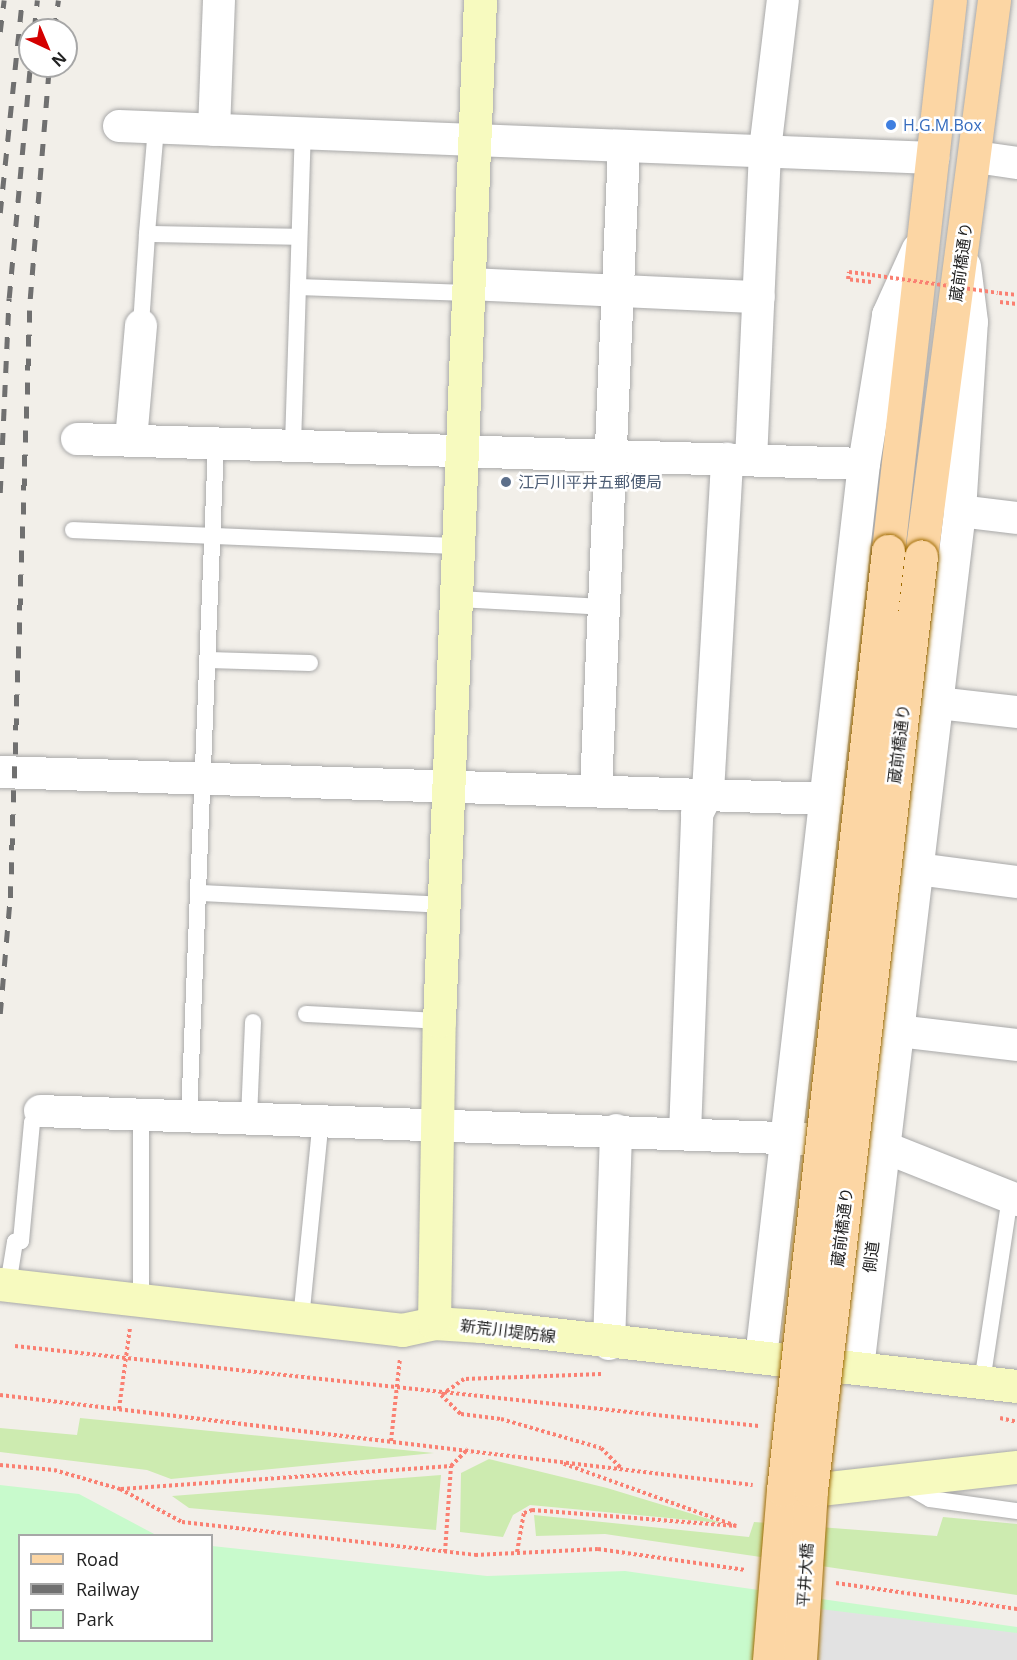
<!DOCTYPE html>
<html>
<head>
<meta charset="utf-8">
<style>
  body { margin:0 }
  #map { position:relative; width:1017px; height:1660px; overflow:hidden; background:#f2efe9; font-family:"Open Sans","Noto Sans JP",sans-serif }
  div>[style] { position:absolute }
  .grass>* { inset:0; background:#cdebb0 }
  .park>* { inset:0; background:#c8facc }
  .parking>* { inset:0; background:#e2e2e2 }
  .path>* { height:4px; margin-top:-2px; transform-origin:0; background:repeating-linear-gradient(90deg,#fa8072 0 3px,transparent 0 6px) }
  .roads { filter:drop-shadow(0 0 2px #a9a9a9) drop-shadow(0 0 2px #a9a9a9) }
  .lane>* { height:16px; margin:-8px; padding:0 8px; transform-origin:8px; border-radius:8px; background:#fff }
  .street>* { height:32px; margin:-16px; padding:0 16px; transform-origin:16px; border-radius:16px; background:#fff }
  .secondary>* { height:33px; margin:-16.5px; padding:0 16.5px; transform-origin:16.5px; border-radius:16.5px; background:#f7fabf }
  .primary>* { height:33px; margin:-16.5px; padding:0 16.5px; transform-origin:16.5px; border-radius:16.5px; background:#fcd6a4 }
  .rail>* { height:4.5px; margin-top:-2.25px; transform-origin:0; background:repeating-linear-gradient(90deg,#707070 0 12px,transparent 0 24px) }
  .path-bridge>* { height:4px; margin-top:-2px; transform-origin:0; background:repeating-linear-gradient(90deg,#fa8072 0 3px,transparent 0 6px) }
  .bridges { filter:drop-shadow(0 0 2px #a06b00) drop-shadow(0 0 2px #a06b00) }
  .primary-bridge>* { height:33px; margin:-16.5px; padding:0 16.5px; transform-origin:16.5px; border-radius:16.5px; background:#fcd6a4 }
  .dots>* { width:16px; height:16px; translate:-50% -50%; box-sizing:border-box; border:3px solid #fff; border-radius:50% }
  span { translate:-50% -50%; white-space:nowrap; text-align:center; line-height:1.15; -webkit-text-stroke:5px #fff; paint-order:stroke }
  .shop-label { font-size:16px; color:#366cbe }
  .left { translate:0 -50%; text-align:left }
  .street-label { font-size:16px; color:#222 }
  .service-label { font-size:16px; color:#4e5e75 }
  .legend { position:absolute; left:18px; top:1534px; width:195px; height:108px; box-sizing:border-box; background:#fff; border:2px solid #a7a7a7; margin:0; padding:8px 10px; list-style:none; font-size:18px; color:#222 }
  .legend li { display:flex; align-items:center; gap:12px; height:30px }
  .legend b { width:30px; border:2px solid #a7a7a7 }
  .north { position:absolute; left:18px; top:18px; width:60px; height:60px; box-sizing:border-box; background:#fff; border:2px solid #a7a7a7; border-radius:50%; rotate:136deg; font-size:16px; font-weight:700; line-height:24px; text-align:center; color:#222 }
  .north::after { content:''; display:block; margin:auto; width:21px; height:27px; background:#d40000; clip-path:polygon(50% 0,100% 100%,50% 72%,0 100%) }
</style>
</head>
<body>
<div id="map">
  <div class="grass">
    <i style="clip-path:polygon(80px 1418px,434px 1453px,171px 1479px,147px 1470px,0 1452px,0 1428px,77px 1435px)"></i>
    <i style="clip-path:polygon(489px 1459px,607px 1488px,722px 1523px,530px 1505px,513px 1515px,503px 1537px,460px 1532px,461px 1473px)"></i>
    <i style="clip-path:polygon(441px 1475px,436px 1530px,189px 1508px,172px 1496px)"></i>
    <i style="clip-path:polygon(534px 1515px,749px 1537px,754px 1522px,937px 1536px,943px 1517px,1017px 1524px,1017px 1595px,605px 1534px,536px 1536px)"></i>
  </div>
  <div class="park">
    <i style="clip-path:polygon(0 1485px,79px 1494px,156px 1535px,20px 1536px,20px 1640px,212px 1640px,212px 1546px,487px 1576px,625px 1571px,1017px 1627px,1017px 1660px,0 1660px)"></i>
  </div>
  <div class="parking">
    <i style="clip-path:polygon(820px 1609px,1017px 1633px,1017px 1660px,817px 1660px)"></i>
  </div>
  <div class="path">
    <i style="left:871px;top:282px;width:23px;rotate:-173deg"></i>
    <i style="left:848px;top:279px;width:7px;rotate:-82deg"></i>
    <i style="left:849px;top:272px;width:23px;rotate:7deg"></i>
    <i style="left:999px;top:293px;width:18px;rotate:6deg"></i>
    <i style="left:1000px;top:302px;width:17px;rotate:7deg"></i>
    <i style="left:15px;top:1346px;width:748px;rotate:6.14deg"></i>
    <i style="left:601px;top:1374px;width:137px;rotate:177.9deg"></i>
    <i style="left:464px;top:1379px;width:28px;rotate:145deg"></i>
    <i style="left:441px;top:1395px;width:28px;rotate:44deg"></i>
    <i style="left:461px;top:1414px;width:40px;rotate:7.1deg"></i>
    <i style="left:501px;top:1419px;width:104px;rotate:16.2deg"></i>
    <i style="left:601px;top:1448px;width:30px;rotate:45deg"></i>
    <i style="left:0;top:1395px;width:758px;rotate:6.82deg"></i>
    <i style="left:119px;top:1409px;width:82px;rotate:-82.3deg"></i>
    <i style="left:1000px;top:1418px;width:17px;rotate:13deg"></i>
    <i style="left:391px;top:1441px;width:83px;rotate:-83.8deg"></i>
    <i style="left:0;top:1465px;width:54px;rotate:5.3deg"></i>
    <i style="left:54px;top:1470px;width:69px;rotate:16.1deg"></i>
    <i style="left:120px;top:1489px;width:70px;rotate:28deg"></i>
    <i style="left:182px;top:1522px;width:295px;rotate:6.4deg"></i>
    <i style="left:475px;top:1555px;width:123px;rotate:-2.8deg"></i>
    <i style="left:598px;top:1549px;width:149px;rotate:8.1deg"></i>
    <i style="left:121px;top:1489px;width:331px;rotate:-4deg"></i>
    <i style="left:451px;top:1466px;width:24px;rotate:-45deg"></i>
    <i style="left:445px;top:1552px;width:86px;rotate:-86deg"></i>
    <i style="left:517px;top:1552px;width:40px;rotate:-80deg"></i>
    <i style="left:524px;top:1513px;width:9px;rotate:-21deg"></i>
    <i style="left:532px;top:1510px;width:205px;rotate:4.5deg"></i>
    <i style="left:736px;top:1526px;width:185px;rotate:-160.1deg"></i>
    <i style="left:836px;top:1583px;width:183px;rotate:8.2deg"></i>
  </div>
  <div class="roads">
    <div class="lane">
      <i style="left:156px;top:128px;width:106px;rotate:94.9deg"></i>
      <i style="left:147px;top:234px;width:152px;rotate:1.1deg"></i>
      <i style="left:298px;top:287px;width:170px;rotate:2deg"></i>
      <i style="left:141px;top:325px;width:91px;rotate:-86.2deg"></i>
      <i style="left:293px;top:445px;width:312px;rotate:-88.2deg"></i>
      <i style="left:73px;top:530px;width:386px;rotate:2.4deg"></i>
      <i style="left:457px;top:599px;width:147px;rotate:3.1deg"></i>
      <i style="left:208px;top:660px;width:102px;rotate:1.7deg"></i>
      <i style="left:199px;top:893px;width:245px;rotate:2.8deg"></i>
      <i style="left:306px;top:1014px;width:133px;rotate:3deg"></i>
      <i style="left:189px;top:1116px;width:674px;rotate:-87.7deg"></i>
      <i style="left:249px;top:1118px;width:96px;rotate:-87.6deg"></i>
      <i style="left:8px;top:1285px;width:44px;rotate:-80.8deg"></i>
      <i style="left:15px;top:1242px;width:6px;rotate:-9deg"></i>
      <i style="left:21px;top:1241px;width:119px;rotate:-84.7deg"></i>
      <i style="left:32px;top:1123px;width:14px;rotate:-56deg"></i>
      <i style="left:134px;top:1301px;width:16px;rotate:-63deg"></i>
      <i style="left:141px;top:1287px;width:173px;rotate:-90deg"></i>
      <i style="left:301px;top:1319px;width:200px;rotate:-84.3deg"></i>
      <i style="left:982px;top:1382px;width:187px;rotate:-81.4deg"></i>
      <i style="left:904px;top:1484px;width:30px;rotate:30deg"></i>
      <i style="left:930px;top:1499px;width:88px;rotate:7.9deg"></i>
    </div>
    <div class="street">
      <i style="left:119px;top:126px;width:815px;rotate:2.25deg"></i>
      <i style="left:214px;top:130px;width:130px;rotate:-87.8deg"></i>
      <i style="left:976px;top:157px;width:41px;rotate:8.3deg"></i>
      <i style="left:469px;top:284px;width:290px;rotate:2.6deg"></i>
      <i style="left:77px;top:439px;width:787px;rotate:1.82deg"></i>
      <i style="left:131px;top:440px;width:115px;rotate:-85deg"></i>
      <i style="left:751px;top:460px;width:310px;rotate:-87.4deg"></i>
      <i style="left:765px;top:150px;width:151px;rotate:-83.2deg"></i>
      <i style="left:960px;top:511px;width:57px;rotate:7deg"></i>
      <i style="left:937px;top:703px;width:81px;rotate:6.4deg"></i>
      <i style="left:0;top:772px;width:827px;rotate:1.87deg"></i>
      <i style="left:596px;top:788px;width:641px;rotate:-87.49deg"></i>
      <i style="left:917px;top:869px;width:101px;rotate:7.4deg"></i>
      <i style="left:898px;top:1031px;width:120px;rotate:6.7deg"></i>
      <i style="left:40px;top:1111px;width:770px;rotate:2.09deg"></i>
      <i style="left:685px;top:1133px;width:319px;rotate:-87.8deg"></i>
      <i style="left:697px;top:814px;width:25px;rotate:-63deg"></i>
      <i style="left:708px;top:792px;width:334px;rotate:-86.7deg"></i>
      <i style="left:865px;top:1145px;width:19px;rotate:6deg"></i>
      <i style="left:884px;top:1147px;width:143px;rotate:21.7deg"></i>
      <i style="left:609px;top:1344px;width:214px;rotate:-88.1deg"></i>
      <i style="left:761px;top:1358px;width:900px;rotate:-83.43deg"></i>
      <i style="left:864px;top:464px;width:151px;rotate:-80.8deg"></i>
      <i style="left:888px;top:315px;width:72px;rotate:-65.6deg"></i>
      <i style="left:858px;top:1368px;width:863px;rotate:-83.21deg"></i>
      <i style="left:960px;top:511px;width:189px;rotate:-86.4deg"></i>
      <i style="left:972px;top:322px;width:56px;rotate:-97.1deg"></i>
    </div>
    <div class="secondary">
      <i style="left:0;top:1284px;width:405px;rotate:6.5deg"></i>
      <i style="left:402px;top:1330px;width:33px;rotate:-12deg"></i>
      <i style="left:434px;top:1323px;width:47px;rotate:3.7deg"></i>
      <i style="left:481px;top:1326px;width:539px;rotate:6.39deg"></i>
      <i style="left:434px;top:1323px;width:302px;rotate:-89.1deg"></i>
      <i style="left:439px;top:1021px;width:1022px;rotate:-87.7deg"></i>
      <i style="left:811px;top:1490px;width:207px;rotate:-6.4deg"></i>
    </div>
    <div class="primary">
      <i style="left:888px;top:551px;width:554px;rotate:-83.58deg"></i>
      <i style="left:921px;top:556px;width:561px;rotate:-82.52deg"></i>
    </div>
  </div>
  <div class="rail">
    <i style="left:34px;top:30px;width:30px;rotate:-84deg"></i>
    <i style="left:54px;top:30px;width:30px;rotate:-82deg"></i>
    <i style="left:0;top:32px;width:32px;rotate:-83deg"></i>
    <i style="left:0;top:213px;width:214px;rotate:-84.1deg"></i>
    <i style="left:0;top:493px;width:195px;rotate:-87.4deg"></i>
    <i style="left:9px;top:298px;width:234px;rotate:-84.8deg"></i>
    <i style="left:0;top:1014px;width:116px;rotate:-85.1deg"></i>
    <i style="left:10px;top:898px;width:599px;rotate:-88.09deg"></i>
    <i style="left:30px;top:299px;width:234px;rotate:-85.3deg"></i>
  </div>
  <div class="path-bridge">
    <i style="left:872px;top:275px;width:127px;rotate:8.1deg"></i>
  </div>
  <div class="bridges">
    <div class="primary-bridge">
      <i style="left:769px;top:1660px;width:171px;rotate:-85.3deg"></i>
      <i style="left:783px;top:1490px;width:945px;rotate:-83.62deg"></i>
      <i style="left:800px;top:1660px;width:170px;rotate:-86.3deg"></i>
      <i style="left:811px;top:1490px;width:940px;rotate:-83.28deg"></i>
    </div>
  </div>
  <div class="dots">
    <i style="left:891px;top:125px;background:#3f7fe0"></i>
    <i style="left:506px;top:482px;background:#5c6f8a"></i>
  </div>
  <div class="shop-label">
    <span class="left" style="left:903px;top:125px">H.G.M.Box</span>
  </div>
  <div class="street-label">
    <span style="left:961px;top:262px;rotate:-82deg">蔵前橋通り</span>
    <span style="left:899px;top:744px;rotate:-83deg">蔵前橋通り</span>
    <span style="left:842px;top:1227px;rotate:-83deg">蔵前橋通り</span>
    <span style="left:871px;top:1257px;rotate:-83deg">側道</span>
    <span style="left:508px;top:1331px;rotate:7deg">新荒川堤防線</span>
    <span style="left:805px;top:1575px;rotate:-86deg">平井大橋</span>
  </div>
  <div class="service-label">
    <span class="left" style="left:518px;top:482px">江戸川平井五郵便局</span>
  </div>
  <ul class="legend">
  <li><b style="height:8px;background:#fcd6a4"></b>Road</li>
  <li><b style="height:8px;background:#707070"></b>Railway</li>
  <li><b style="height:16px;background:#c8facc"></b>Park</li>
  </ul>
  <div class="north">N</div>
</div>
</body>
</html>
